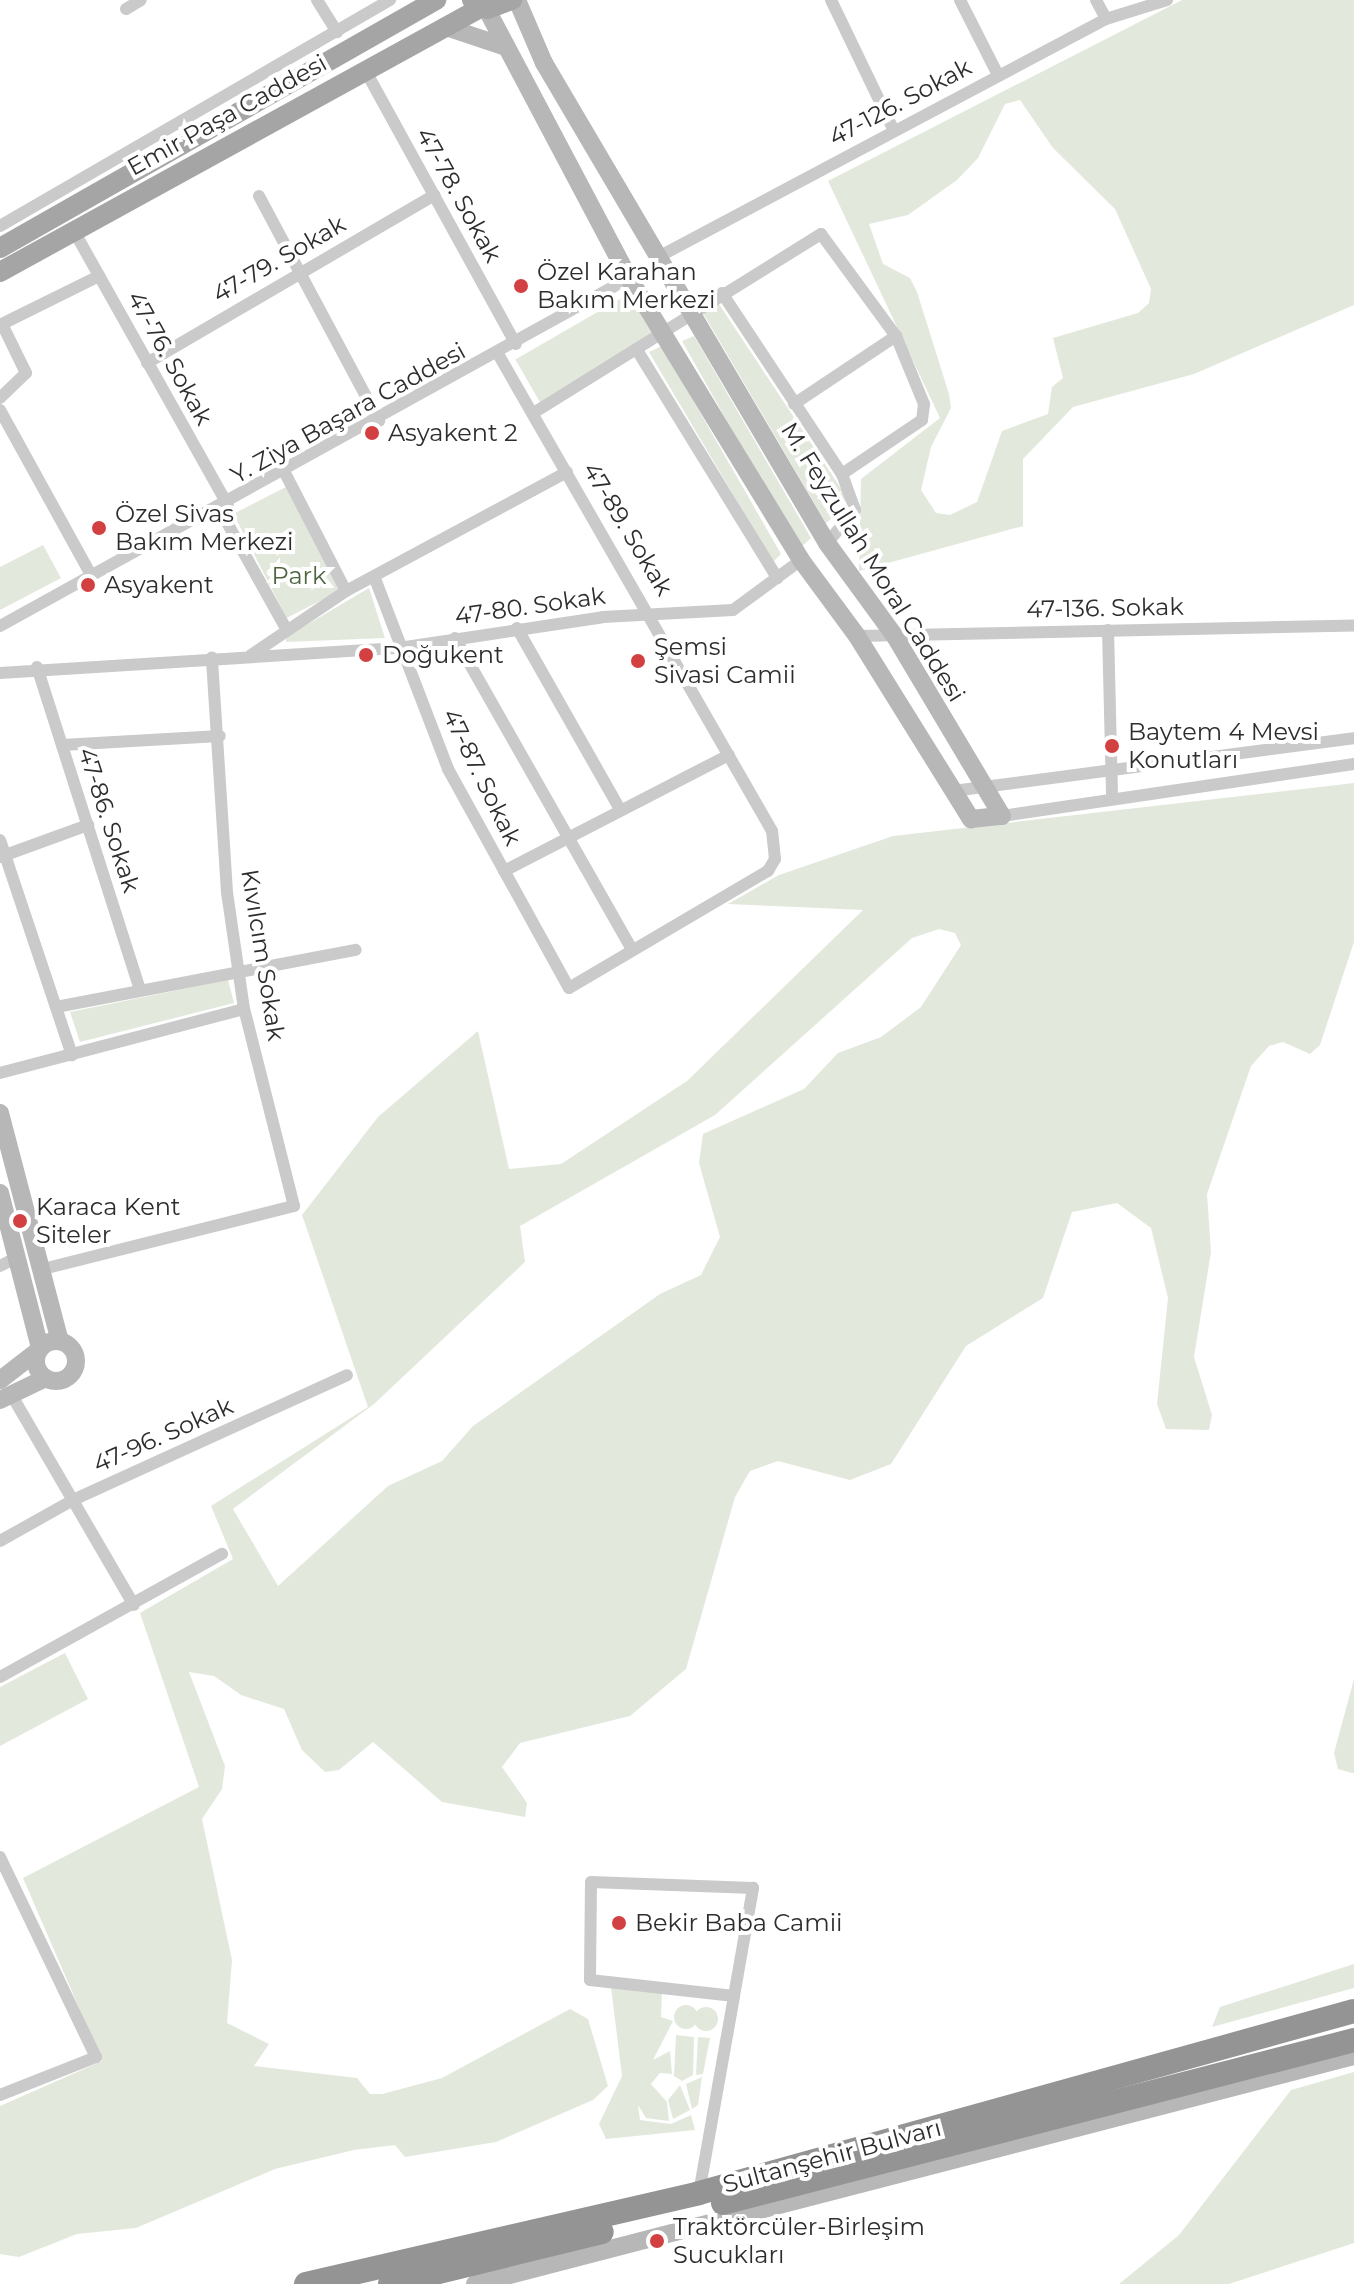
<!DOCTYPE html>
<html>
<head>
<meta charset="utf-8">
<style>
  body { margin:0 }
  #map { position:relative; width:1354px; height:2284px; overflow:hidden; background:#fff; font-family:Montserrat,sans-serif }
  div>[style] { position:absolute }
  .green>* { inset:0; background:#e2e9dc; transform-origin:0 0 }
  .round { border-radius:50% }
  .street>* { height:12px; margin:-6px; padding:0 6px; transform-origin:6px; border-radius:6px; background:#cacaca }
  .secondary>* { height:18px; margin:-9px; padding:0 9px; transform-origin:9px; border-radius:9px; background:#b7b7b7 }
  .secondary>.ring { margin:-9px; padding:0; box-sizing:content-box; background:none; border:18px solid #b7b7b7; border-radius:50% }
  .primary>* { height:20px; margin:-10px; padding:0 10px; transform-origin:10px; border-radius:10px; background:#a5a5a5 }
  .highway>* { height:24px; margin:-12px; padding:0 12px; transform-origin:12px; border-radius:12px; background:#949494 }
  .dots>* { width:22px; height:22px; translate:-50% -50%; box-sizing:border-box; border:4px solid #fff; border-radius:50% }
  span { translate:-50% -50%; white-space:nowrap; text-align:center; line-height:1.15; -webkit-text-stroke:8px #fff; paint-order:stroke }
  .street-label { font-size:24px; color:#2d2d2d }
  .poi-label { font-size:24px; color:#2d2d2d }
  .left { translate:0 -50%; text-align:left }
  .park-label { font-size:24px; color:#4e643f }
</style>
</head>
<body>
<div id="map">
  <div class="green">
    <i style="clip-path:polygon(evenodd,1182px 0,1354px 0,1354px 305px,1194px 374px,1073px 407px,1023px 459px,1023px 526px,859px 571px,861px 479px,940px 418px,828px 181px,1182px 0,1020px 100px,1053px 148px,1115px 209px,1151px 289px,1149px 303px,1138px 313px,1053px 338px,1063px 378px,1052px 387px,1048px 414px,1002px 431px,977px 502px,950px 515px,936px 513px,921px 490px,931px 447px,951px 408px,949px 394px,917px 292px,910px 278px,883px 264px,869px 224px,908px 215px,957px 180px,978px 158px,1005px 104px,1020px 100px)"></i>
    <i style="left:634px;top:291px;width:51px;height:137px;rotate:60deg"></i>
    <i style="clip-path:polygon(717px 301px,846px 496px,844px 509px,826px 523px,703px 313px)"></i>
    <i style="clip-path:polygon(694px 336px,811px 538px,799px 549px,682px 341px)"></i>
    <i style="clip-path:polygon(662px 346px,781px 554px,773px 562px,649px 352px)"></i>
    <i style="left:286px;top:487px;width:117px;height:59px;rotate:63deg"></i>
    <i style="clip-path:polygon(43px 545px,61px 578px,0 610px,0 567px)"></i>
    <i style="clip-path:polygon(369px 588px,385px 638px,286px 642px,286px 637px)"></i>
    <i style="clip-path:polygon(evenodd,1354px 783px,1354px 942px,1320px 1045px,1310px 1054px,1283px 1042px,1269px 1046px,1251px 1066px,1207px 1194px,1211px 1252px,1194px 1357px,1212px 1415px,1209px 1430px,1166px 1429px,1157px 1404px,1168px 1298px,1151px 1228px,1117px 1203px,1072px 1212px,1043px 1298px,966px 1346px,891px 1464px,850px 1480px,778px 1461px,750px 1471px,735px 1497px,686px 1669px,630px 1716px,520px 1743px,502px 1767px,527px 1803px,525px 1817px,442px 1802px,373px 1742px,339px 1770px,325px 1772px,302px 1750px,284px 1709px,241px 1695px,214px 1676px,189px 1672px,225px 1766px,222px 1789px,202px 1819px,232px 1960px,227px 2023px,269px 2044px,254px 2066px,357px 2078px,370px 2094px,382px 2094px,442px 2078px,570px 2009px,588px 2019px,608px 2086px,593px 2100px,496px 2142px,405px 2157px,395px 2145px,354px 2150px,275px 2169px,136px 2228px,77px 2234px,19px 2257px,0 2254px,0 2106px,102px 2061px,23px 1878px,199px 1787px,140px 1613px,233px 1559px,211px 1506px,368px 1407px,302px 1215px,378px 1117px,478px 1031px,509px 1169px,561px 1164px,687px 1081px,863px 910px,728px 904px,779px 875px,893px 836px,1354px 783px,939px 929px,955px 933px,961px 945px,921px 1007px,881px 1037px,838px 1053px,804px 1089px,703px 1134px,699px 1163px,720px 1237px,701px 1275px,660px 1294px,473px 1426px,442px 1461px,388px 1486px,278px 1586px,233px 1509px,374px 1404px,525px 1262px,520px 1226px,715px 1115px,912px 938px,939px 929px)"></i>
    <i style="clip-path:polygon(228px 980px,234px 1003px,80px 1042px,70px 1012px)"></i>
    <i style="clip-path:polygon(65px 1653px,88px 1699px,0 1746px,0 1687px)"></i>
    <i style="clip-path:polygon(1354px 1679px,1354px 1773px,1352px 1773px,1338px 1769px,1334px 1753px)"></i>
    <i style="clip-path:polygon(1354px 1964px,1354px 1988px,1212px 2027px,1220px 2007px)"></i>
    <i style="clip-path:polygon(611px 1987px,662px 1990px,661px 2017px,673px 2021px,653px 2060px,670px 2051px,672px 2074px,660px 2073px,651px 2084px,667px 2102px,669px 2121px,646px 2118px,638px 2105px,640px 2120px,671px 2124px,691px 2115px,695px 2130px,606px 2139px,599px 2124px,622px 2076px)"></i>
    <i class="round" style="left:674px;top:2005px;width:24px;height:24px"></i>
    <i class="round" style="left:694px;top:2007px;width:24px;height:24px"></i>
    <i style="clip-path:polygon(676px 2035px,694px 2037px,693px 2075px,682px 2081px,674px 2076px)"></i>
    <i style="clip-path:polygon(698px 2037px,710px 2038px,703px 2074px,696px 2075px)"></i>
    <i style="clip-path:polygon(1354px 2072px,1354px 2243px,1229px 2284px,1119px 2284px,1179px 2235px,1291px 2090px)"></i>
    <i style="clip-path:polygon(702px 2077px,698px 2105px,692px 2109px,686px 2084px)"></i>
    <i style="clip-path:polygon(680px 2085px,690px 2110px,673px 2119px,668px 2100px)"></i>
  </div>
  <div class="street">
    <i style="left:317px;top:0;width:38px;rotate:58deg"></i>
    <i style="left:831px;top:0;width:143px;rotate:64.3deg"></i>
    <i style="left:960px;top:0;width:84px;rotate:63.1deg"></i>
    <i style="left:1096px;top:0;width:21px;rotate:62deg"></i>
    <i style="left:126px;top:9px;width:17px;rotate:-31deg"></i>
    <i style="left:364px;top:68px;width:315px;rotate:61.2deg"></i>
    <i style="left:259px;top:196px;width:255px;rotate:61.9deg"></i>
    <i style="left:0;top:226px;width:451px;rotate:-30.1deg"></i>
    <i style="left:74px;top:231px;width:314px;rotate:60.7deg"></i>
    <i style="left:660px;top:256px;width:505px;rotate:-27.99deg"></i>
    <i style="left:1106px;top:19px;width:64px;rotate:-17.3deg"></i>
    <i style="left:722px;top:293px;width:217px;rotate:56.5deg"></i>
    <i style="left:6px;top:322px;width:104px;rotate:-26.3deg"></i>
    <i style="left:637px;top:350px;width:268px;rotate:58.4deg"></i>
    <i style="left:147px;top:363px;width:333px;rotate:-30.3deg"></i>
    <i style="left:0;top:398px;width:36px;rotate:-44deg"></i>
    <i style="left:26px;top:373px;width:55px;rotate:-116.1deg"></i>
    <i style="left:794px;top:404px;width:123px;rotate:-33.7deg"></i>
    <i style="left:0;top:410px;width:188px;rotate:61.1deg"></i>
    <i style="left:535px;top:412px;width:337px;rotate:-31.9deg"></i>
    <i style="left:821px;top:234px;width:127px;rotate:53.7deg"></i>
    <i style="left:896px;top:336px;width:74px;rotate:67.6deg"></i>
    <i style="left:924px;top:404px;width:16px;rotate:97deg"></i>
    <i style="left:922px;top:420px;width:97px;rotate:146deg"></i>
    <i style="left:842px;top:474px;width:38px;rotate:70deg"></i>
    <i style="left:855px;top:510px;width:43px;rotate:130.3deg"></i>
    <i style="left:285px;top:473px;width:133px;rotate:62.7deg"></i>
    <i style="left:220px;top:510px;width:134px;rotate:60.9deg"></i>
    <i style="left:374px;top:576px;width:207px;rotate:69deg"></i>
    <i style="left:448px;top:769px;width:250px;rotate:61.1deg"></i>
    <i style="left:569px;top:988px;width:231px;rotate:-30.5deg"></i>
    <i style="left:768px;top:871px;width:14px;rotate:-60deg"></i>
    <i style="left:775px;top:859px;width:28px;rotate:-96deg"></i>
    <i style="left:772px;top:831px;width:550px;rotate:-119.87deg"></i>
    <i style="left:0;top:626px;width:719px;rotate:-28.95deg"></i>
    <i style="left:517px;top:628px;width:208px;rotate:60.4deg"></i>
    <i style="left:1108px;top:630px;width:169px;rotate:88.6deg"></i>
    <i style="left:857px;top:636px;width:497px;rotate:-1.2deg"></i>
    <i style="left:455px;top:638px;width:358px;rotate:60.4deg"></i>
    <i style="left:251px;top:655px;width:115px;rotate:-34deg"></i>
    <i style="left:346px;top:591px;width:251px;rotate:-28.3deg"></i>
    <i style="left:37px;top:667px;width:336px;rotate:72.3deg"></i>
    <i style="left:0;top:673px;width:400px;rotate:-3.6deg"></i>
    <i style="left:399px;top:648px;width:206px;rotate:-8.6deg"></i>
    <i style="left:603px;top:617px;width:130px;rotate:-3.1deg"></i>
    <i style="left:733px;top:610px;width:84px;rotate:-36.3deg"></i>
    <i style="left:62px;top:745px;width:158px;rotate:-3.3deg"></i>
    <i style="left:953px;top:791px;width:404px;rotate:-7.5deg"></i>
    <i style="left:1002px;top:816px;width:356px;rotate:-8.4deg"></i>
    <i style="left:0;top:840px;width:227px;rotate:71.5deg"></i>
    <i style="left:0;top:857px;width:94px;rotate:-20deg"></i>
    <i style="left:504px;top:871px;width:253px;rotate:-27.3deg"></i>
    <i style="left:56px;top:1007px;width:305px;rotate:-10.8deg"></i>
    <i style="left:0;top:1073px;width:252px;rotate:-14.7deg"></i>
    <i style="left:0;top:1266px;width:20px;rotate:-27deg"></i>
    <i style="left:39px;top:1270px;width:263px;rotate:-14.1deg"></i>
    <i style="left:294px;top:1206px;width:203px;rotate:-104.2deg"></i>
    <i style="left:244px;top:1009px;width:118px;rotate:-98.3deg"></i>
    <i style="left:227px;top:892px;width:235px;rotate:-93.7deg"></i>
    <i style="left:11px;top:1394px;width:244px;rotate:59.8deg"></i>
    <i style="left:0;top:1541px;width:84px;rotate:-29.3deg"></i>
    <i style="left:73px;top:1500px;width:301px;rotate:-24.5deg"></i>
    <i style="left:0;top:1677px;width:254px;rotate:-29deg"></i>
    <i style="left:0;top:1857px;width:222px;rotate:64.4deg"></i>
    <i style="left:96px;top:2057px;width:103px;rotate:158.4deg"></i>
    <i style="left:699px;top:2193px;width:200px;rotate:-79.9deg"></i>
    <i style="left:734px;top:1996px;width:110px;rotate:-80deg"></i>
    <i style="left:753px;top:1888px;width:162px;rotate:-177.9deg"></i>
    <i style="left:591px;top:1882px;width:98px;rotate:90.6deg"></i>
    <i style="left:590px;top:1980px;width:145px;rotate:6.3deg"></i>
  </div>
  <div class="secondary">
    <i style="left:486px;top:8px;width:306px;rotate:62.1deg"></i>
    <i style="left:629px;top:278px;width:330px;rotate:58.6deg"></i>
    <i style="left:801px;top:560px;width:94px;rotate:53.6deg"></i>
    <i style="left:857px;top:636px;width:216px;rotate:58.1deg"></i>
    <i style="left:971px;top:819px;width:31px;rotate:-6deg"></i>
    <i style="left:1002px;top:816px;width:211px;rotate:-120.8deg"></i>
    <i style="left:894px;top:635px;width:114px;rotate:-126.1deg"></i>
    <i style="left:827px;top:543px;width:557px;rotate:-120.52deg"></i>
    <i style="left:544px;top:63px;width:69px;rotate:-113.2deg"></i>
    <i style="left:446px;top:27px;width:60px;rotate:18.4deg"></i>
    <i style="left:0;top:1113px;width:236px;rotate:75.3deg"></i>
    <i style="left:0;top:1193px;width:160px;rotate:75.5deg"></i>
    <i class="ring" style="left:36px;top:1341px;width:22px;height:22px"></i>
    <i style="left:0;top:1380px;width:49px;rotate:-37.6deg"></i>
    <i style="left:0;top:1400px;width:51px;rotate:-25.6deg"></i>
    <i style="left:475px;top:2284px;width:908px;rotate:-14.54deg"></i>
  </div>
  <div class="primary">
    <i style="left:472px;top:0;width:18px;rotate:29deg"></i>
    <i style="left:488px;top:9px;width:26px;rotate:-21deg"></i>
    <i style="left:0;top:248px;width:502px;rotate:-29.63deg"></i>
    <i style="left:0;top:272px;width:550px;rotate:-28.8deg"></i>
  </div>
  <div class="highway">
    <i style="left:723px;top:2203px;width:652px;rotate:-14.48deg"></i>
    <i style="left:306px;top:2284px;width:403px;rotate:-13deg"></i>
    <i style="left:699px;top:2193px;width:680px;rotate:-15.53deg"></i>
    <i style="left:390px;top:2284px;width:218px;rotate:-13.8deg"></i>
  </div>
  <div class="dots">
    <i style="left:521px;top:286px;background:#d34041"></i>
    <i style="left:372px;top:433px;background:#d34041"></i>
    <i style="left:99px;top:528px;background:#d34041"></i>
    <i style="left:88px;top:585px;background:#d34041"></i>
    <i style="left:366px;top:655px;background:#d34041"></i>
    <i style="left:638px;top:661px;background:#d34041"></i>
    <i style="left:1112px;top:746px;background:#d34041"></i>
    <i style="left:20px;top:1221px;background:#d34041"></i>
    <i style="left:619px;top:1923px;background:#d34041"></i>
    <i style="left:657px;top:2241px;background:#d34041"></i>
  </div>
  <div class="street-label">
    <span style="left:900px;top:102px;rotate:-28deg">47-126. Sokak</span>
    <span style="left:227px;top:115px;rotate:-29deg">Emir Paşa Caddesi</span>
    <span style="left:459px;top:195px;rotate:61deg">47-78. Sokak</span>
    <span style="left:279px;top:259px;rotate:-30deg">47-79. Sokak</span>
    <span style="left:170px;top:358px;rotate:61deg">47-76. Sokak</span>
    <span style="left:348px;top:413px;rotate:-29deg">Y. Ziya Başara Caddesi</span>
    <span style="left:628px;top:529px;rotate:59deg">47-89. Sokak</span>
    <span style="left:873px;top:562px;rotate:58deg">M. Feyzullah Moral Caddesi</span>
    <span style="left:530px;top:606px;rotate:-8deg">47-80. Sokak</span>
    <span style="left:1105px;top:608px;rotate:-1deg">47-136. Sokak</span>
    <span style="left:482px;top:777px;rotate:64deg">47-87. Sokak</span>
    <span style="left:109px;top:820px;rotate:72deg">47-86. Sokak</span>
    <span style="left:263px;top:955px;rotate:81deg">Kıvılcım Sokak</span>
    <span style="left:163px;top:1435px;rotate:-24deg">47-96. Sokak</span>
    <span style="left:832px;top:2156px;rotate:-15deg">Sultanşehir Bulvarı</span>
  </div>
  <div class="poi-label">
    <span class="left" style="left:537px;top:286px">Özel Karahan<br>Bakım Merkezi</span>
    <span class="left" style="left:388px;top:433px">Asyakent 2</span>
    <span class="left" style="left:115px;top:528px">Özel Sivas<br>Bakım Merkezi</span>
    <span class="left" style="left:104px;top:585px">Asyakent</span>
    <span class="left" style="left:654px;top:661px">Şemsi<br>Sivasi Camii</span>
    <span class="left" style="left:382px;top:655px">Doğukent</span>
    <span class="left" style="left:1128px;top:746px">Baytem 4 Mevsi<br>Konutları</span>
    <span class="left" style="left:36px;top:1221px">Karaca Kent<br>Siteler</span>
    <span class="left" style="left:635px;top:1923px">Bekir Baba Camii</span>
    <span class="left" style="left:673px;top:2241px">Traktörcüler-Birleşim<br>Sucukları</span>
  </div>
  <div class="park-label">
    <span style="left:299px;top:576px">Park</span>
  </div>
</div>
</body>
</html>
